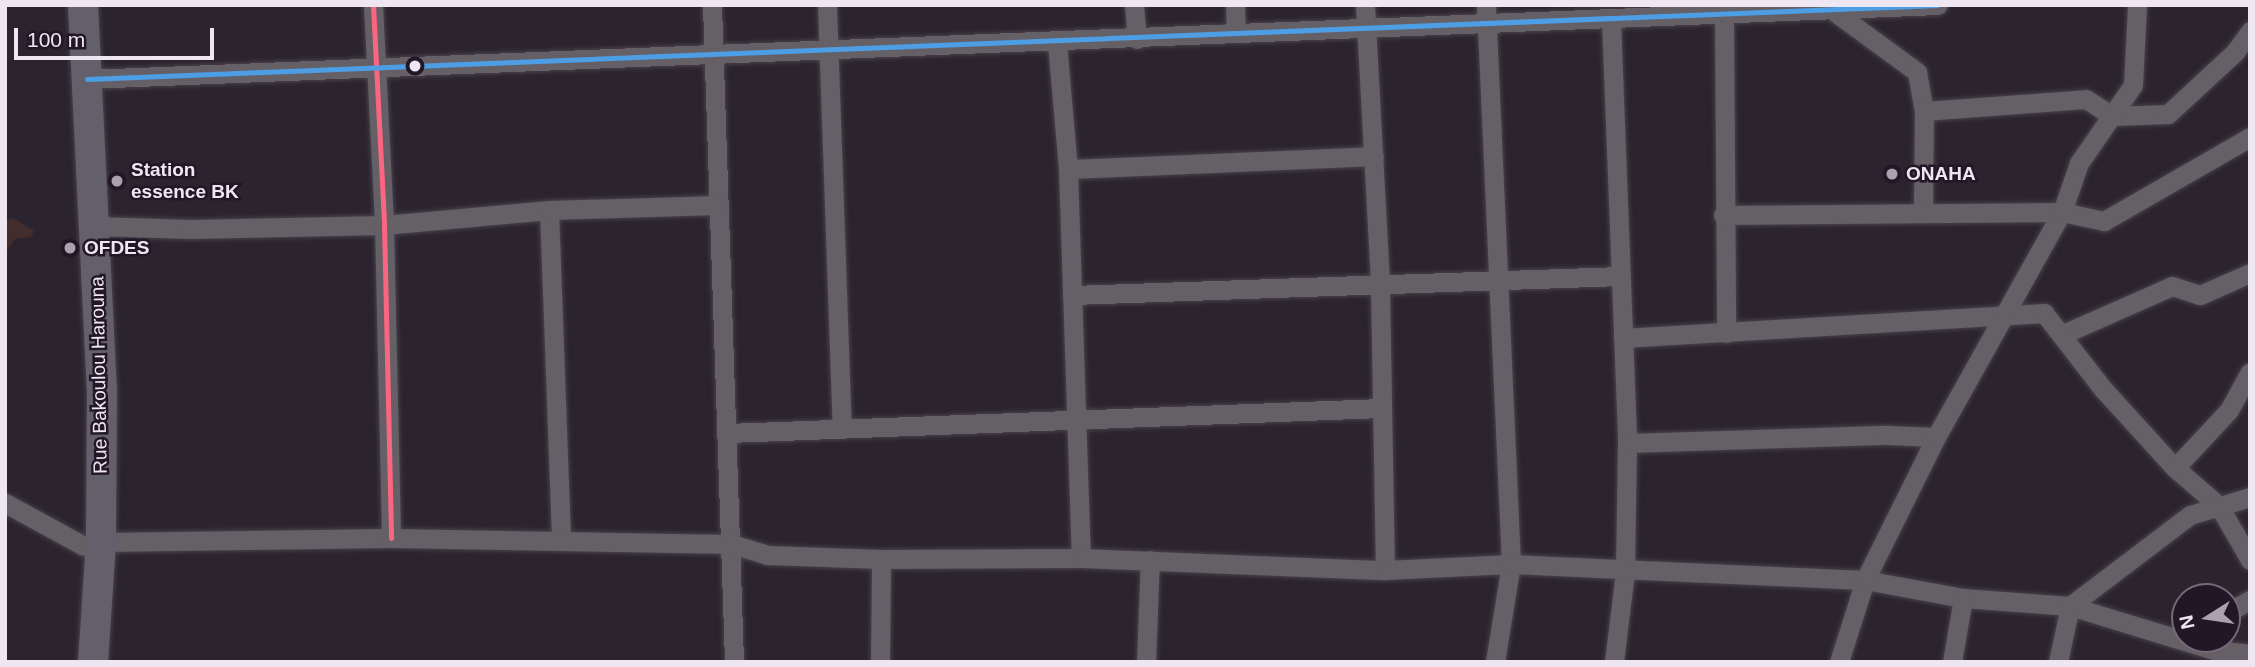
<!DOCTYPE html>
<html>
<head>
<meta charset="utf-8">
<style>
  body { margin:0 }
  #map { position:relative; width:2255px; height:667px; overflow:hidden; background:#2b242e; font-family:Arial,sans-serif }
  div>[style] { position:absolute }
  .green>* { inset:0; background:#422c2c }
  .roads { filter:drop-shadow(0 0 2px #47414a) drop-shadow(0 0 2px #47414a) }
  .minor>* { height:19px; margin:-9.5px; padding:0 9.5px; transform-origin:9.5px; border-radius:9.5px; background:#646066 }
  .highway>* { height:30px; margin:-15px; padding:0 15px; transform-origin:15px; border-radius:15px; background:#63606b }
  .bus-1>* { height:5px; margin:-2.5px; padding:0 2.5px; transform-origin:2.5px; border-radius:2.5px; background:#fa6682 }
  .bus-2>* { height:5px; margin:-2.5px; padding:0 2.5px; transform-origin:2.5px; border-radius:2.5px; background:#4d9ee5 }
  .dots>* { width:19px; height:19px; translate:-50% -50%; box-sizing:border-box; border:4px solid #221727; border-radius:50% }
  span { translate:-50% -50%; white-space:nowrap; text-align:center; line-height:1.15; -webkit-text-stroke:5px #221727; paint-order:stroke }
  .poi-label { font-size:19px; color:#eee7f2; font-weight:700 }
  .left { translate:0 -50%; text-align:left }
  .street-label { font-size:19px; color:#eee7f2 }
  .frame { position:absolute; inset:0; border:7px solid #eee7f2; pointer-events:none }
  .north { position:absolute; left:2171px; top:583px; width:70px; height:70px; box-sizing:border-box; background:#221727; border:2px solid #746a78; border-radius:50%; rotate:258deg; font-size:19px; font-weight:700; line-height:28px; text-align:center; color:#eee7f2 }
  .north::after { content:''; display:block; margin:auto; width:24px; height:32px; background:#aaa3ad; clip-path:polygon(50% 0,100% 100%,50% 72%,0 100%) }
  .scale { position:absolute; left:14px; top:28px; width:200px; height:32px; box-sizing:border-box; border:4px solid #eee7f2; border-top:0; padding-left:9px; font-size:21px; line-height:24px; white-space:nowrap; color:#eee7f2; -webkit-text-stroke:5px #221727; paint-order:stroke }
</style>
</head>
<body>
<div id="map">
  <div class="green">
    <i style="clip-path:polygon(13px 218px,34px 231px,31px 237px,15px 239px,5px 253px,5px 221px)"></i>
  </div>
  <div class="roads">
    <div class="minor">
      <i style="left:373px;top:5px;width:220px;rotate:87.1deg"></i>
      <i style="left:384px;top:225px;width:313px;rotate:88.7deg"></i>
      <i style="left:712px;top:5px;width:657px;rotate:88.08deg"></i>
      <i style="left:827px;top:5px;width:424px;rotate:88deg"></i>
      <i style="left:1134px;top:5px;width:34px;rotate:85deg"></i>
      <i style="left:1235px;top:5px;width:28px;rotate:88deg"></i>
      <i style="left:1365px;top:5px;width:281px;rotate:86.9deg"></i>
      <i style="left:1380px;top:286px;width:284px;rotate:89deg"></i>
      <i style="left:1486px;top:5px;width:560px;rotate:87.44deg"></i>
      <i style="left:1511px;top:564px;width:99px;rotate:99.3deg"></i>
      <i style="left:1835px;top:12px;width:102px;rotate:36.2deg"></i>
      <i style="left:1917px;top:72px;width:40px;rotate:80deg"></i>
      <i style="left:1924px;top:111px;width:101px;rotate:90.6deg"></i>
      <i style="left:1724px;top:16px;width:317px;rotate:89.6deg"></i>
      <i style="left:1611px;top:20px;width:423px;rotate:87.8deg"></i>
      <i style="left:1627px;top:443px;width:129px;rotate:90.9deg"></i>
      <i style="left:1625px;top:572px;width:91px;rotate:97deg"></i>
      <i style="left:1057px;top:43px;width:126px;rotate:85deg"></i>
      <i style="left:1068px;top:169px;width:389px;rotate:88.1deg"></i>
      <i style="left:87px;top:79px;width:1852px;rotate:-2.29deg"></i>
      <i style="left:1924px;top:111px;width:162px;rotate:-4.2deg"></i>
      <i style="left:2086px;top:99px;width:31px;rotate:33deg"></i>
      <i style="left:2112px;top:116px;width:56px;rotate:-2deg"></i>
      <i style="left:2168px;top:114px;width:91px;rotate:-42.8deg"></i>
      <i style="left:2235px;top:52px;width:26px;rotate:-54deg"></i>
      <i style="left:1068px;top:169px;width:306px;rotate:-2.4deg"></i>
      <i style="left:549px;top:210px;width:331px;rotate:87.9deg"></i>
      <i style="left:1723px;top:215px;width:339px;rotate:-0.5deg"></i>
      <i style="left:2062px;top:212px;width:43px;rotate:12.1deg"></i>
      <i style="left:2104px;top:221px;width:168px;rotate:-29.9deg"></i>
      <i style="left:95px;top:226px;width:96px;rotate:1.8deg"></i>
      <i style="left:191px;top:229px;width:193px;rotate:-1.2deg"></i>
      <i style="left:384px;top:225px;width:166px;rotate:-5.2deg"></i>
      <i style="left:549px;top:210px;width:169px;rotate:-1.7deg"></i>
      <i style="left:1072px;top:295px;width:549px;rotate:-1.98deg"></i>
      <i style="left:2061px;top:335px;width:121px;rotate:-23.8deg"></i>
      <i style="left:2172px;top:286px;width:29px;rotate:18deg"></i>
      <i style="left:2200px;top:295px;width:55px;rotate:-23.7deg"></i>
      <i style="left:1623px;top:338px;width:422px;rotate:-3.4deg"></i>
      <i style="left:2044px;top:313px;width:96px;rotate:52.2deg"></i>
      <i style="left:2103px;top:389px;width:107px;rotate:47.7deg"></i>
      <i style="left:2175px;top:468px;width:58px;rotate:40.8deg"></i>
      <i style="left:2219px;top:506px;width:62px;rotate:60.1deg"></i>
      <i style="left:728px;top:433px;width:653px;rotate:-2.19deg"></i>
      <i style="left:1627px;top:443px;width:261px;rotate:-1.8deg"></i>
      <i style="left:1888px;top:435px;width:48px;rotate:2.4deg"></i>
      <i style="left:2175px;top:468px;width:79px;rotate:-47deg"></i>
      <i style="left:2229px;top:410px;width:43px;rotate:-61.1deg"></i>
      <i style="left:5px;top:503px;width:90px;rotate:28.6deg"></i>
      <i style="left:101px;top:542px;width:290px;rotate:-0.8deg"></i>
      <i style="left:391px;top:538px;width:341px;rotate:1deg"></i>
      <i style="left:732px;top:544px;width:37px;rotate:17deg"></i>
      <i style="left:767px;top:555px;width:114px;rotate:2deg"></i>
      <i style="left:881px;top:559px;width:200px;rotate:-0.3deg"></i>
      <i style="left:1081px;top:558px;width:304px;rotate:2.3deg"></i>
      <i style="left:1385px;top:570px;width:126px;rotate:-2.7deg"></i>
      <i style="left:1511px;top:564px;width:354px;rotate:2.6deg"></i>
      <i style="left:1865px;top:580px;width:100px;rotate:10.4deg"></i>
      <i style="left:1963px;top:598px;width:107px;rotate:4.3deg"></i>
      <i style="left:2070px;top:606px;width:151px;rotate:17deg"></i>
      <i style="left:2214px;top:650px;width:36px;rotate:6deg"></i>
      <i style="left:2227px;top:619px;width:9px;rotate:-69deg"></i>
      <i style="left:2230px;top:611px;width:23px;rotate:-29deg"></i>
      <i style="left:880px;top:662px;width:103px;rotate:-89.4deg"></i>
      <i style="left:1146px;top:662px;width:102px;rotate:-87.8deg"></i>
      <i style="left:1839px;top:662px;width:86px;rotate:-72.4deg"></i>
      <i style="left:1865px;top:580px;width:160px;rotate:-63.6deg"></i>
      <i style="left:1936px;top:437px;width:258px;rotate:-60.8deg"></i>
      <i style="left:2062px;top:212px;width:52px;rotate:-70.9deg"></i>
      <i style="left:2079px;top:163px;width:95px;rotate:-55.3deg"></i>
      <i style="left:2133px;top:85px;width:80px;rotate:-87.1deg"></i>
      <i style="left:1952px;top:662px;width:65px;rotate:-80.2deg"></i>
      <i style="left:2058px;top:662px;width:57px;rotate:-77.9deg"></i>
      <i style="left:2070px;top:606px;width:151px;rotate:-37.2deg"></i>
      <i style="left:2190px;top:515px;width:63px;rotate:-16.7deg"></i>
    </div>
    <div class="highway">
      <i style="left:83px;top:5px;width:384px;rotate:87.2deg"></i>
      <i style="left:102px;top:389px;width:153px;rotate:90.4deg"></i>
      <i style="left:101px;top:542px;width:120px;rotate:93.8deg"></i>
    </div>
  </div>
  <div class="bus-1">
    <i style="left:373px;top:5px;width:220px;rotate:87.1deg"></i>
    <i style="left:384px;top:225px;width:313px;rotate:88.7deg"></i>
  </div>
  <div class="bus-2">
    <i style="left:87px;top:79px;width:1852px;rotate:-2.29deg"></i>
  </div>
  <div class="dots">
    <i style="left:415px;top:66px;background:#eee7f2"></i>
    <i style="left:1892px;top:174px;background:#aaa3ad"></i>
    <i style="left:117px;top:181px;background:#aaa3ad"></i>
    <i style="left:70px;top:248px;background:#aaa3ad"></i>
  </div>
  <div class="poi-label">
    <span class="left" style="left:131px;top:181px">Station<br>essence BK</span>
    <span class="left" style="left:1906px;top:174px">ONAHA</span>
    <span class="left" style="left:84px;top:248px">OFDES</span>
  </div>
  <div class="street-label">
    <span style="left:99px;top:375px;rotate:-91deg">Rue Bakoulou Harouna</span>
  </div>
  <div class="frame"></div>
  <div class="north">N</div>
  <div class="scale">100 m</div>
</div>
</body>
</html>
